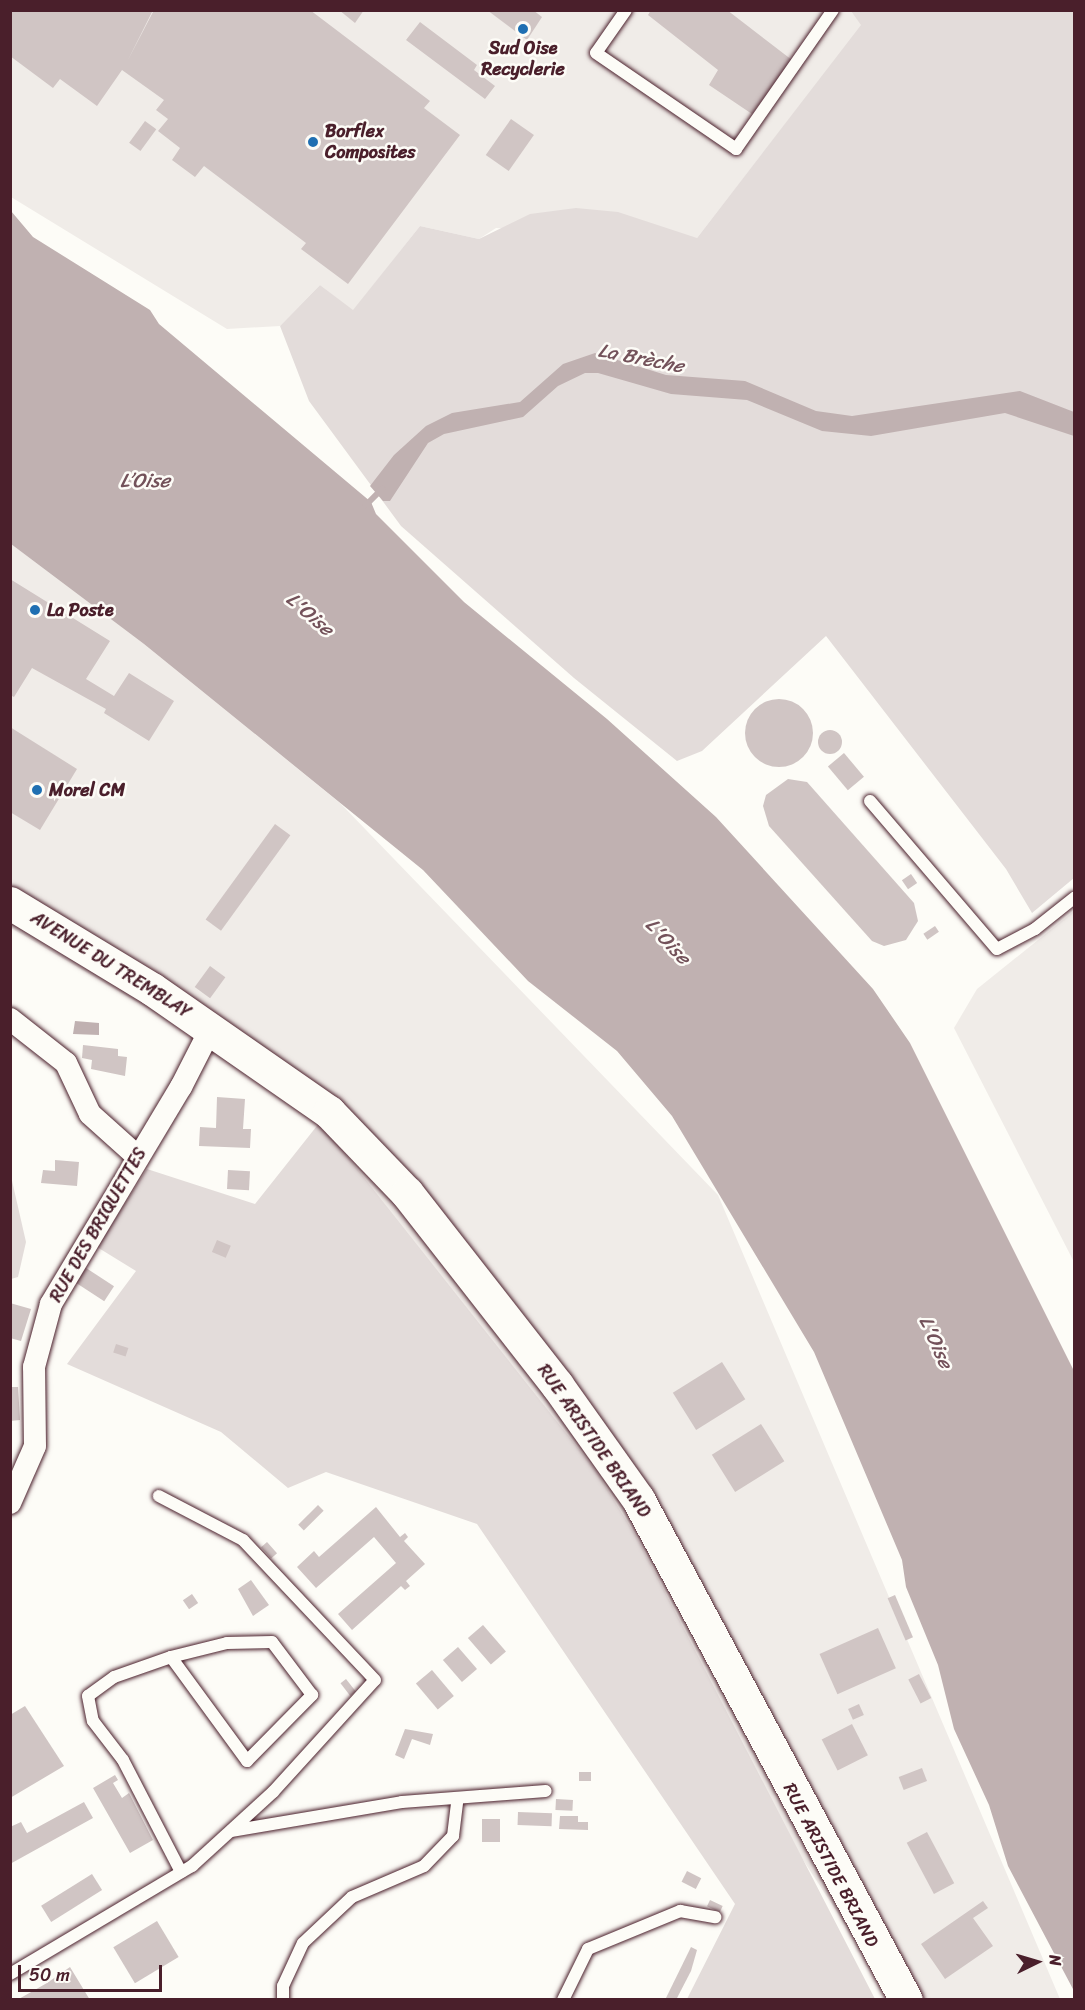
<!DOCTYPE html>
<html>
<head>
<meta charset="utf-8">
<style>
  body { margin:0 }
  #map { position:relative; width:1085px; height:2010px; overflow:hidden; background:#fdfcf7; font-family:Sriracha,sans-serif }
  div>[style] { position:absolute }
  .built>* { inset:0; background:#f0ece8 }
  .green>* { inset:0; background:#e3dcda }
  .water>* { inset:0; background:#c0b1b1 }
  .stream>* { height:6px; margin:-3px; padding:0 3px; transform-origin:3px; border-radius:3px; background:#c0b1b1 }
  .building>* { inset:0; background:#d0c5c4; transform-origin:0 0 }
  .round { border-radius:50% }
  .roads { filter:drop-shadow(0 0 2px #4a1f2b) drop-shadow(0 0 2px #4a1f2b) }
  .service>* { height:12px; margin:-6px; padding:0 6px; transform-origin:6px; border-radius:6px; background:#fdfcf7 }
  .minor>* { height:22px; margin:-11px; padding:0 11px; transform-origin:11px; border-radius:11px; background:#fdfcf7 }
  .secondary>* { height:33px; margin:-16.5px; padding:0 16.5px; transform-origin:16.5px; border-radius:16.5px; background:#fdfcf7 }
  .dots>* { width:16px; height:16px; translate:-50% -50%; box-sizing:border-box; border:3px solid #fdfcf7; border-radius:50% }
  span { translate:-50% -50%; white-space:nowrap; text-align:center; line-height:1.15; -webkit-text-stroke:5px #fdfcf7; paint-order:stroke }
  .poi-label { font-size:18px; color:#4a1f2b; font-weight:700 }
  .left { translate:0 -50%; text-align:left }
  .street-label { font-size:18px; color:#4a1f2b }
  .water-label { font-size:20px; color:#73525a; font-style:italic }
  .frame { position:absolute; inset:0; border:12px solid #4a1f2b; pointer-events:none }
  .north { position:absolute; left:1007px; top:1932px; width:60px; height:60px; -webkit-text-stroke:4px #fdfcf7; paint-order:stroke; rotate:85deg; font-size:16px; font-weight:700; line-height:24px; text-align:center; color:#4a1f2b }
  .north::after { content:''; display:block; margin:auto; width:21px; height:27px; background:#4a1f2b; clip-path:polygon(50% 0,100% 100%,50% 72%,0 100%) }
  .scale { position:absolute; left:18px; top:1965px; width:144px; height:27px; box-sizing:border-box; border:3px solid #4a1f2b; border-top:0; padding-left:8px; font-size:18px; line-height:21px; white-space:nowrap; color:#4a1f2b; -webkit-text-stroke:4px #fdfcf7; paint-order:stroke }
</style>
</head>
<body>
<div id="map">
  <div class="built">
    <i style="clip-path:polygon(10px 11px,882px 11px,862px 25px,697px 238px,496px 228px,479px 239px,420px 226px,353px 311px,320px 285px,280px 326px,227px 329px,11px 197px)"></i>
    <i style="clip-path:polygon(11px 544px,144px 644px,340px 803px,718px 1195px,1060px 1999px,894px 1999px,320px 1122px,186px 1031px,11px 928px)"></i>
    <i style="clip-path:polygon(1074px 911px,1074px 1262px,954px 1028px,977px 989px)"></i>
  </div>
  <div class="green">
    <i style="clip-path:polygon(851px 11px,1074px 11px,1074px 878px,1032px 913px,1006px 869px,826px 636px,702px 751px,677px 761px,574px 678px,401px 526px,309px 401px,280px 326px,320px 285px,353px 310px,420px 226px,479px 239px,530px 214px,576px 208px,618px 212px,697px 238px,861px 25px)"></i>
    <i style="clip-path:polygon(320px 1122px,596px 1471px,637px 1538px,875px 1999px,687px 1999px,735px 1904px,477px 1524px,326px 1472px,288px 1488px,221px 1432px,67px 1364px,136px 1271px,97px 1247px,147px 1169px,255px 1204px)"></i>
    <i style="clip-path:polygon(10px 1172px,26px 1242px,18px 1277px,11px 1279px)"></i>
  </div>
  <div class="water">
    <i style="clip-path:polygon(11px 211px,33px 237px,150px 310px,159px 324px,371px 502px,376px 514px,464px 602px,607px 719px,716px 817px,873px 989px,910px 1043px,1074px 1371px,1074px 1991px,1008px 1866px,989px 1805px,954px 1729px,938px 1665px,906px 1587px,902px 1560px,814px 1352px,672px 1116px,617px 1051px,528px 981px,423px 870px,144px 644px,11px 544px)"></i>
    <i style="clip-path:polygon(595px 353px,666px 375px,745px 381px,816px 411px,852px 416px,1020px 391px,1074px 412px,1074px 436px,1005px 413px,871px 436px,822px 431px,747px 400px,671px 394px,598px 373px,585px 373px,558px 386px,523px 417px,444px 434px,428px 443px,390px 501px,383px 501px,370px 486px,394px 455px,426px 426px,452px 413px,520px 402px,563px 364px)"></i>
    <i style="clip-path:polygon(75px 1021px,99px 1023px,99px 1035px,73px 1034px)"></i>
  </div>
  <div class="stream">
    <i style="left:366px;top:505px;width:23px;rotate:-45deg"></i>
  </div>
  <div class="building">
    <i style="clip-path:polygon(10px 10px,153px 10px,128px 60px,154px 10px,310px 10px,430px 101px,424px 108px,460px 135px,348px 284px,301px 249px,306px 243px,204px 166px,195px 177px,172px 160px,180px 148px,158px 131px,168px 119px,156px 110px,164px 100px,122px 70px,97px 106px,60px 79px,53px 88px,10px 56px)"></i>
    <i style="clip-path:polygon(339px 10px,364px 10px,355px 23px)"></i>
    <i style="clip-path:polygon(487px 10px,533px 10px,542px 17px,527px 40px)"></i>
    <i style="clip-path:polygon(651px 10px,727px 10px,792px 60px,752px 114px,709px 85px,718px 70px,648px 15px)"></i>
    <i style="clip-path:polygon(420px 22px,477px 65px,474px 70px,495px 86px,485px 99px,406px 40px)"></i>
    <i style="left:511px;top:119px;width:28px;height:44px;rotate:35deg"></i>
    <i style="left:145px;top:121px;width:14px;height:27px;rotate:36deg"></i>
    <i style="clip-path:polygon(10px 579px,110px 641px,86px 679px,114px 696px,129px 673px,174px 701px,149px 741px,104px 713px,106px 709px,32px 668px,14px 697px,10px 695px)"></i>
    <i class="round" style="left:745px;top:699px;width:68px;height:68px"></i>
    <i style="clip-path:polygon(10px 727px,77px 769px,40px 830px,10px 812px)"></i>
    <i class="round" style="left:818px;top:730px;width:24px;height:24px"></i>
    <i style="left:844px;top:753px;width:31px;height:21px;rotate:50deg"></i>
    <i style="clip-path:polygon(788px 779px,807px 782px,914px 903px,918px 921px,906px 940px,884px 946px,872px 941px,769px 826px,763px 806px,766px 795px)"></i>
    <i style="left:275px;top:824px;width:19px;height:118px;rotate:36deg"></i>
    <i style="left:911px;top:874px;width:11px;height:11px;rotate:56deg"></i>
    <i style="left:935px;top:926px;width:7px;height:14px;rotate:56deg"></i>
    <i style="left:210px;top:966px;width:19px;height:26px;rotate:36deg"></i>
    <i style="clip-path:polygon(83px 1045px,118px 1049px,118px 1056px,127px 1057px,125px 1076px,91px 1069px,92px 1060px,82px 1058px)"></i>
    <i style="clip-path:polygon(217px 1097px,245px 1099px,243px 1129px,251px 1129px,250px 1148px,199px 1146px,200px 1127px,216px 1128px)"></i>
    <i style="clip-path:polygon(55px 1160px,79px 1162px,77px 1186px,41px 1183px,43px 1170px,55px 1171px)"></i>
    <i style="left:228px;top:1170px;width:22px;height:19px;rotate:3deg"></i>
    <i style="left:217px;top:1240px;width:15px;height:13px;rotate:23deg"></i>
    <i style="left:83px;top:1266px;width:37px;height:18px;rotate:33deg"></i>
    <i style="clip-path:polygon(10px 1303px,31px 1309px,21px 1341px,10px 1338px)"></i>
    <i style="left:116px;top:1344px;width:13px;height:9px;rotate:18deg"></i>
    <i style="left:722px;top:1362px;width:44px;height:58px;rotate:58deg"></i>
    <i style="clip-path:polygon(10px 1387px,18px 1387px,20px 1420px,10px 1421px)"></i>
    <i style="left:761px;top:1424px;width:44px;height:58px;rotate:58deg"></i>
    <i style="left:318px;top:1505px;width:8px;height:28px;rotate:45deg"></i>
    <i style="clip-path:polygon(376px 1507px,400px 1537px,405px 1533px,408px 1537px,404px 1541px,425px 1564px,406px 1581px,410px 1586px,405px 1590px,401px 1586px,352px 1630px,338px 1614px,396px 1563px,374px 1537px,316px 1588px,297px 1567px,314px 1551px,319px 1557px)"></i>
    <i style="left:267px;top:1542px;width:15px;height:8px;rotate:48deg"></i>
    <i style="clip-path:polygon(251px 1580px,269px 1605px,253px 1616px,238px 1589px)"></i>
    <i style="left:192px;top:1594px;width:11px;height:11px;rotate:56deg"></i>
    <i style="left:895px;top:1595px;width:46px;height:8px;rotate:67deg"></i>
    <i style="left:483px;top:1625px;width:35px;height:20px;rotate:49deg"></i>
    <i style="left:878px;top:1628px;width:44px;height:64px;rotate:66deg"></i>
    <i style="left:458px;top:1647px;width:29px;height:20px;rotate:49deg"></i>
    <i style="left:432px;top:1670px;width:34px;height:21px;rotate:50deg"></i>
    <i style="left:919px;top:1674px;width:27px;height:12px;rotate:63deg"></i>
    <i style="left:346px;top:1679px;width:16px;height:7px;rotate:52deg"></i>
    <i style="left:859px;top:1704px;width:12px;height:12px;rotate:66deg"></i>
    <i style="clip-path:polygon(25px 1706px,64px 1766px,10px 1798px,10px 1715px)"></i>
    <i style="left:852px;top:1724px;width:35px;height:34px;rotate:63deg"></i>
    <i style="clip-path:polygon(405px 1729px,433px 1734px,430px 1745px,412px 1739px,404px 1759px,395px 1755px)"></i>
    <i style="left:922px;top:1768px;width:14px;height:25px;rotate:69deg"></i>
    <i style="left:579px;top:1772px;width:12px;height:9px"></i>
    <i style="clip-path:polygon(115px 1775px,118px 1780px,113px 1783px,122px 1798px,129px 1793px,153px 1840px,130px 1853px,93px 1788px)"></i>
    <i style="left:556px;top:1799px;width:17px;height:11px;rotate:3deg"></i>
    <i style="clip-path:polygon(84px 1802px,93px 1818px,10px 1864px,10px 1827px,21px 1822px,27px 1833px)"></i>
    <i style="left:518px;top:1812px;width:34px;height:13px;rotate:2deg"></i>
    <i style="clip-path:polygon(560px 1816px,578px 1816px,578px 1822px,588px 1822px,588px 1830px,559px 1829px)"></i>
    <i style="left:482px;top:1819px;width:18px;height:23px"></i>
    <i style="left:927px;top:1832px;width:58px;height:23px;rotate:62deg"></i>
    <i style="left:687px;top:1871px;width:16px;height:12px;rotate:27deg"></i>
    <i style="left:92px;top:1874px;width:19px;height:60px;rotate:58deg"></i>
    <i style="left:710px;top:1900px;width:14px;height:7px;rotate:25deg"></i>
    <i style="clip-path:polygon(983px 1901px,988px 1908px,973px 1918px,993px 1946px,945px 1979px,921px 1944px)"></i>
    <i style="left:157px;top:1921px;width:42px;height:51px;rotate:59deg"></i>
    <i style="clip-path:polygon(691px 1947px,697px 1950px,691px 1971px,676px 2000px,665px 2000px)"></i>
    <i style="clip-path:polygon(70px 1967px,90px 2000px,17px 2000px,47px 1983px)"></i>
  </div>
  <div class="roads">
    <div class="service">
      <i style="left:626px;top:10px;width:52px;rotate:124.9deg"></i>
      <i style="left:596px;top:53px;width:170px;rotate:34.4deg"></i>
      <i style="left:736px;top:149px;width:169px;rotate:-55.1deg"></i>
      <i style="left:870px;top:801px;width:195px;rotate:49.4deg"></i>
      <i style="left:997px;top:949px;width:43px;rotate:-27.8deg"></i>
      <i style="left:1035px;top:929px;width:50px;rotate:-38.5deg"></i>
      <i style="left:171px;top:1657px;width:129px;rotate:53.8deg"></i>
      <i style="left:247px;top:1761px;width:93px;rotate:-45.4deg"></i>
      <i style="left:312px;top:1695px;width:66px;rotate:-127deg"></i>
      <i style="left:272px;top:1642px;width:45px;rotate:178.7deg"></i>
      <i style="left:227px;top:1643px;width:58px;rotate:166deg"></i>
      <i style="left:171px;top:1657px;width:60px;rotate:160.7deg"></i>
      <i style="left:114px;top:1677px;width:32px;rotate:144deg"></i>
      <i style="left:88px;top:1696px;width:25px;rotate:79deg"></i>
      <i style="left:93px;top:1721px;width:49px;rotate:52.4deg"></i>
      <i style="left:123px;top:1760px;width:126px;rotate:62.6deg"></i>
      <i style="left:231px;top:1831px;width:173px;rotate:-9.6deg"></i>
      <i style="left:402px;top:1802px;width:144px;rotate:-4.4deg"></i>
      <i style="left:10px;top:1974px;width:212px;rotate:-30.7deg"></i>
      <i style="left:192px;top:1866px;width:110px;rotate:-42.4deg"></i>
      <i style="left:273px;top:1792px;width:151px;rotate:-47.7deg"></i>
      <i style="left:375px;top:1680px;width:192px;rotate:-133.3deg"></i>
      <i style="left:243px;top:1540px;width:95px;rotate:-152.4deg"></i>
      <i style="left:283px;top:2000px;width:14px;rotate:-90deg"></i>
      <i style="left:283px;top:1986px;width:47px;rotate:-65.1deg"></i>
      <i style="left:303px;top:1943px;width:67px;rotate:-43.2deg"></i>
      <i style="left:352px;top:1897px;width:78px;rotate:-23.3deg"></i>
      <i style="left:424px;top:1866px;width:42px;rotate:-46deg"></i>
      <i style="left:453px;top:1836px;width:38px;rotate:-83deg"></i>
      <i style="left:563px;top:2000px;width:57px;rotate:-63.9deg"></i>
      <i style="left:588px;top:1949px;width:100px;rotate:-22.4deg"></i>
      <i style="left:680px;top:1911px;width:36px;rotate:10deg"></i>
    </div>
    <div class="minor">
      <i style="left:10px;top:1019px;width:71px;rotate:38.2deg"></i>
      <i style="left:66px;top:1063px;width:56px;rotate:64.8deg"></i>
      <i style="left:90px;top:1114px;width:64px;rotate:41.9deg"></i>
      <i style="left:10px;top:1503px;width:62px;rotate:-66.3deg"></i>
      <i style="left:35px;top:1446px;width:79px;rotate:-90.7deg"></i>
      <i style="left:34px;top:1367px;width:65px;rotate:-74.9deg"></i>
      <i style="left:51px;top:1304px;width:253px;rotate:-59.1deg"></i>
      <i style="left:181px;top:1087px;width:66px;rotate:-63deg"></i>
    </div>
    <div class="secondary">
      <i style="left:10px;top:903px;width:166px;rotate:31.2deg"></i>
      <i style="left:152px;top:989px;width:216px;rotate:34.8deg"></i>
      <i style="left:329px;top:1112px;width:112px;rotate:46.1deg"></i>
      <i style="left:407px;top:1193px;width:244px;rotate:52deg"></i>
      <i style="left:557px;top:1385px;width:140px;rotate:54.6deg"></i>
      <i style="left:638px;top:1499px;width:568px;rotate:61.86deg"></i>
    </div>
  </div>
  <div class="dots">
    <i style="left:523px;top:29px;background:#1f6fb2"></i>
    <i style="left:313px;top:142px;background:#1f6fb2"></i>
    <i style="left:35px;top:610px;background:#1f6fb2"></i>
    <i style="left:37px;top:790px;background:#1f6fb2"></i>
  </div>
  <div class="poi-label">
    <span style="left:523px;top:59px">Sud Oise<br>Recyclerie</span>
    <span class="left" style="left:325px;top:142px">Borflex<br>Composites</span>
    <span class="left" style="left:47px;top:610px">La Poste</span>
    <span class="left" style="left:49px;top:790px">Morel CM</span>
  </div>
  <div class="street-label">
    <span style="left:111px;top:965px;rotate:32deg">AVENUE DU TREMBLAY</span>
    <span style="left:98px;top:1225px;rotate:-60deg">RUE DES BRIQUETTES</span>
    <span style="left:594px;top:1441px;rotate:55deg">RUE ARISTIDE BRIAND</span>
    <span style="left:831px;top:1865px;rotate:62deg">RUE ARISTIDE BRIAND</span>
  </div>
  <div class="water-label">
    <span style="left:641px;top:358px;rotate:11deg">La Brèche</span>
    <span style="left:145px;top:480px">L’Oise</span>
    <span style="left:310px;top:614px;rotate:41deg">L'Oise</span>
    <span style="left:668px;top:941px;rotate:47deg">L'Oise</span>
    <span style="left:936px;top:1342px;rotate:66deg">L'Oise</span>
  </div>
  <div class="frame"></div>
  <div class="north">N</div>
  <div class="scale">50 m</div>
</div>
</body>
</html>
